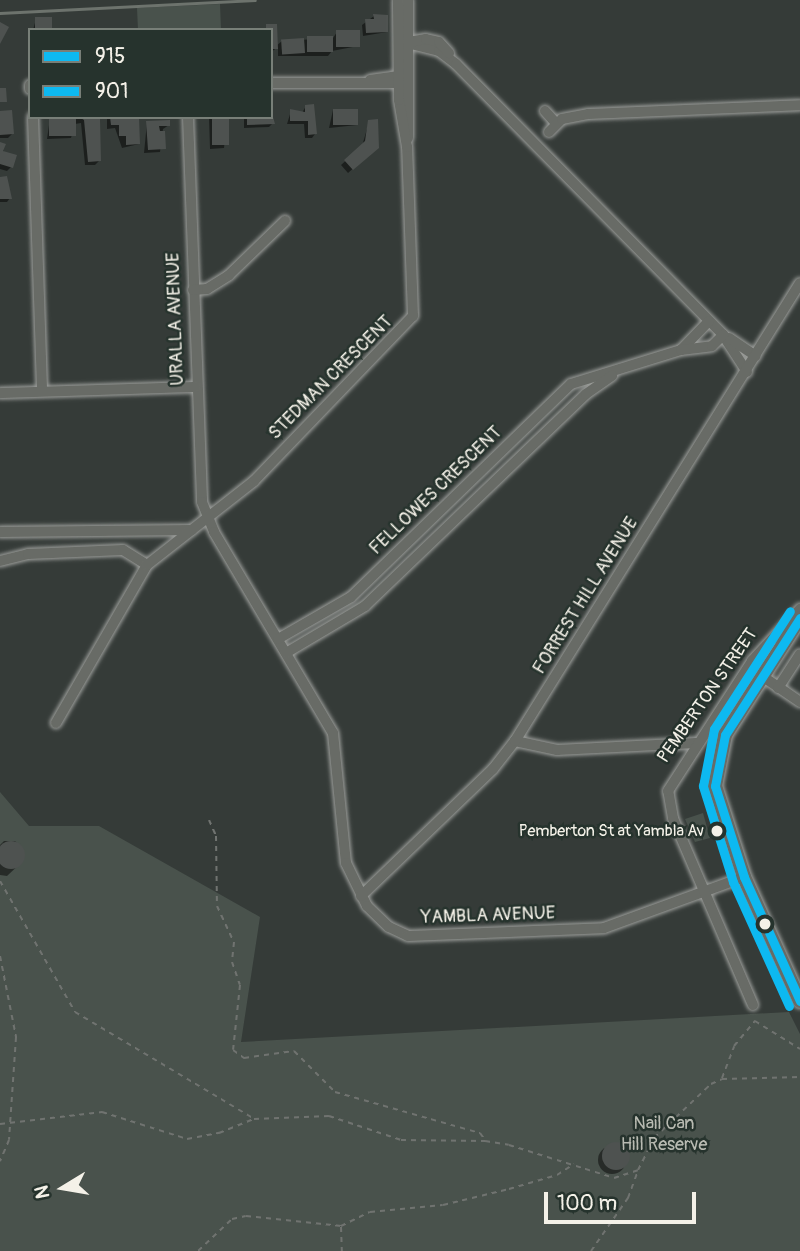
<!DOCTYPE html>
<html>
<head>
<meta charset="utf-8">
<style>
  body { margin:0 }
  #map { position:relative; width:800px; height:1251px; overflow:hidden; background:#353b38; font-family:Pangolin,sans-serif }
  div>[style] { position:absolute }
  .green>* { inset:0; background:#49524c }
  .shadow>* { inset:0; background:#0007 }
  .round { border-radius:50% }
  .stream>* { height:2.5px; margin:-1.25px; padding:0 1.25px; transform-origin:1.25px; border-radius:1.25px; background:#6d736d }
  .building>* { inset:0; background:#4e5250; transform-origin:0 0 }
  .path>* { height:2px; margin-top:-1px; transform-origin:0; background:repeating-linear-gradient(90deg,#707370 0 5px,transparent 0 10px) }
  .roads { filter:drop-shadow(0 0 2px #9c9e9b) drop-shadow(0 0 2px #9c9e9b) }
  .minor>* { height:10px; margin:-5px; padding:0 5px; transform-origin:5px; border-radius:5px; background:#686b66 }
  .secondary>* { height:14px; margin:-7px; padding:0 7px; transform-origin:7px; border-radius:7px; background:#686b66 }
  .bus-1>* { height:9px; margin:-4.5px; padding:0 4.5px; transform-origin:4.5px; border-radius:4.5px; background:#0db9f1 }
  .bus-2>* { height:9px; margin:-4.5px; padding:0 4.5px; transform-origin:4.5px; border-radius:4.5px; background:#0db9f1 }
  .dots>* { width:19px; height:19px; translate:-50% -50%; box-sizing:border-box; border:4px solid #26332d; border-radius:50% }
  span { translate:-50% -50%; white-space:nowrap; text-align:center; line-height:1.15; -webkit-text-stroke:5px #26332d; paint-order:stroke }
  .bus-label { font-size:16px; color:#f4f1e8 }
  .right { translate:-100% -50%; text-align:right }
  .street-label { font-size:18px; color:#f4f1e8 }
  .park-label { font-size:18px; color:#b9bbb2 }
  .legend { position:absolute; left:28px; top:28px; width:245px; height:91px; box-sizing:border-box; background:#26332d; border:2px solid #787f78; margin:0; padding:9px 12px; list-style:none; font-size:21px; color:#f4f1e8 }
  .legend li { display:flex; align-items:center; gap:14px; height:35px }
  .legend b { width:35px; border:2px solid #787f78 }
  .north { position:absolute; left:28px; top:1153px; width:70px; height:70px; -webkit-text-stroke:5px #26332d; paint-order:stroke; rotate:259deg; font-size:19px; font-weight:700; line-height:28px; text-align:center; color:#f4f1e8 }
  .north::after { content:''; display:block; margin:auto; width:24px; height:32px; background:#f4f1e8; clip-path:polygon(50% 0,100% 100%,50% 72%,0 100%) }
  .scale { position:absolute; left:544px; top:1192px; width:152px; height:32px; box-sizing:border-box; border:4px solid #f4f1e8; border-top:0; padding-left:9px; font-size:21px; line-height:24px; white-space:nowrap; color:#f4f1e8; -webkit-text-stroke:5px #26332d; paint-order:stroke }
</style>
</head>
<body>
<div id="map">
  <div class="green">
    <i style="clip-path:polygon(220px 4px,221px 30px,138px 30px,137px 8px)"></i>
    <i style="clip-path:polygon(0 792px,29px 826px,99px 826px,260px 917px,241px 1042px,789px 1012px,800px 1034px,800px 1251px,0 1251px)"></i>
    <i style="clip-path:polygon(703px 813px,710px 838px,695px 842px,685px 819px)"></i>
  </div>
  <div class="shadow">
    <i style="clip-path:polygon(374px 16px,387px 32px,363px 36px,362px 25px)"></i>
    <i style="clip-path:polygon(36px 19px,51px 30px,33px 30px)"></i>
    <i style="clip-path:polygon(276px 27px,276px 46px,282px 41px,333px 38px,337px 32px,358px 46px,332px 51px,328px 56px,278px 56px,278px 47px,271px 52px,271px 30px)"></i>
    <i style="clip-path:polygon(306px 106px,315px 134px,312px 138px,305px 138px,304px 124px,287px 124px,291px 111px,302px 113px)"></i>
    <i style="clip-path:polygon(333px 110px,357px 125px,329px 128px)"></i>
    <i style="clip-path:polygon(271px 112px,273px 123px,269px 127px,244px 128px,244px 117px,271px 117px)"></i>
    <i style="clip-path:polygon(0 113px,12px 134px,8px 138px,0 138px)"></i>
    <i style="clip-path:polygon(92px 117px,99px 161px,95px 165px,85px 165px,81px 123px,75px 124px,71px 138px,47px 139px,50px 118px)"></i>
    <i style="clip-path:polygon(107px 117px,138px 117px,139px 144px,122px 148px,115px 128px,107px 129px)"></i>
    <i style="clip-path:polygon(209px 117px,227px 117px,224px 148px,210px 149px)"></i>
    <i style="clip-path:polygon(147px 122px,169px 125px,163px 129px,160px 152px,144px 153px)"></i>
    <i style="clip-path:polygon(369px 122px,373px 151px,348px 173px,341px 165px,362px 146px)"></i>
    <i style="clip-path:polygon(0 144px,11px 167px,7px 171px,0 169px)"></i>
    <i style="clip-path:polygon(0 178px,10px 198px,7px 202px,0 202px)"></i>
    <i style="clip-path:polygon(4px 841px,15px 841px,23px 849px,23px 861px,7px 876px,0 875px,0 845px)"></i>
    <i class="round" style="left:598px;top:1146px;width:28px;height:28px"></i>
  </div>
  <div class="stream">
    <i style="left:0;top:13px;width:255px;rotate:-2.9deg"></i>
  </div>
  <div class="building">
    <i style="clip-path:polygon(373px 14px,388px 15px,388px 32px,366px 33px,365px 19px,374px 19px)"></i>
    <i style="left:35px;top:17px;width:17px;height:13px"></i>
    <i style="clip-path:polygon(0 22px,9px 27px,0 44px)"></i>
    <i style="clip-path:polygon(266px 24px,277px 24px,278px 49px,271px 49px,271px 30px,266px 30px)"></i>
    <i style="left:336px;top:30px;width:24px;height:17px"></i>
    <i style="left:307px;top:36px;width:26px;height:16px"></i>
    <i style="left:304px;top:38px;width:15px;height:23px;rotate:86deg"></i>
    <i style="clip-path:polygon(0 88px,6px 88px,7px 102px,0 102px)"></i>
    <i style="clip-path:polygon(314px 104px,317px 134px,308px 135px,308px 121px,290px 121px,290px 109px,305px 112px,305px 105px)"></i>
    <i style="left:333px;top:109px;width:25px;height:16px"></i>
    <i style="clip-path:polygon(12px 110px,14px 134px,0 135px,0 111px)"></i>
    <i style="clip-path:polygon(271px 110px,275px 124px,247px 125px,247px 117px,271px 117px)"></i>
    <i style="left:49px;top:117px;width:27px;height:19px"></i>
    <i style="clip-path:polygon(79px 117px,100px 119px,101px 161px,88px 162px,84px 120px)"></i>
    <i style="clip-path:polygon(110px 117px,139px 117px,140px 144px,126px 145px,126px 136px,119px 136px,119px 125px,111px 125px)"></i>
    <i style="left:212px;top:117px;width:17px;height:28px"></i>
    <i style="clip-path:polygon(378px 119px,379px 148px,353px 170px,344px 160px,365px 141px,368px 120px)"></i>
    <i style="clip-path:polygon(170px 120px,170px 126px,159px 126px,160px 131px,165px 131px,166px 149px,148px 150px,146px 121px)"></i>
    <i style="clip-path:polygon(0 142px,6px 144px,3px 151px,17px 155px,13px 168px,0 164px)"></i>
    <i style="clip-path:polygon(7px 176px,12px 199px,0 199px,0 177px)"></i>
    <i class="round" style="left:-3px;top:841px;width:28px;height:28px"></i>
    <i class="round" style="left:602px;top:1142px;width:28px;height:28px"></i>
  </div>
  <div class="path">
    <i style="left:209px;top:820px;width:17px;rotate:66deg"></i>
    <i style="left:216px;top:836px;width:70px;rotate:89.2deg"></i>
    <i style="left:217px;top:906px;width:40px;rotate:65deg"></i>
    <i style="left:234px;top:942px;width:20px;rotate:96deg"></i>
    <i style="left:232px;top:962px;width:24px;rotate:71deg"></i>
    <i style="left:240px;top:985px;width:65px;rotate:96.1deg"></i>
    <i style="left:233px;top:1050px;width:14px;rotate:36deg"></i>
    <i style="left:244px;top:1058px;width:50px;rotate:-8deg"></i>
    <i style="left:294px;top:1051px;width:58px;rotate:45deg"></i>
    <i style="left:335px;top:1092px;width:151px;rotate:15.8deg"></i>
    <i style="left:480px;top:1133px;width:9px;rotate:54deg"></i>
    <i style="left:0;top:881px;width:151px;rotate:60.2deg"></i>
    <i style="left:75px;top:1012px;width:207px;rotate:30.8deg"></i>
    <i style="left:0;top:956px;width:83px;rotate:78.8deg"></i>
    <i style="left:16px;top:1037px;width:103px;rotate:93.9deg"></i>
    <i style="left:9px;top:1140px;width:23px;rotate:113deg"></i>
    <i style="left:722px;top:1078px;width:34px;rotate:-69deg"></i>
    <i style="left:734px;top:1046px;width:33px;rotate:-50deg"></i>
    <i style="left:755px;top:1021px;width:53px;rotate:31.9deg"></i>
    <i style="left:0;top:1124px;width:103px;rotate:-6.7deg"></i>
    <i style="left:102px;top:1112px;width:89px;rotate:17.6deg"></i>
    <i style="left:187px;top:1139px;width:33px;rotate:-11deg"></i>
    <i style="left:219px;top:1133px;width:38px;rotate:-22deg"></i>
    <i style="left:254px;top:1119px;width:75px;rotate:-2.3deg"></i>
    <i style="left:329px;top:1116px;width:76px;rotate:18.4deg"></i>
    <i style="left:401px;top:1140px;width:84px;rotate:0.7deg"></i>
    <i style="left:485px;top:1141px;width:24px;rotate:9deg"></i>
    <i style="left:509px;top:1145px;width:110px;rotate:17.4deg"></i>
    <i style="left:614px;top:1178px;width:25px;rotate:-18deg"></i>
    <i style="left:638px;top:1170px;width:36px;rotate:-63deg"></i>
    <i style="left:654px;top:1138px;width:79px;rotate:-43.5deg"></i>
    <i style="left:711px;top:1084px;width:12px;rotate:-24deg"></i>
    <i style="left:722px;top:1079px;width:78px;rotate:-1.5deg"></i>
    <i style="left:341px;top:1227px;width:24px;rotate:88deg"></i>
    <i style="left:198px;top:1251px;width:47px;rotate:-43.3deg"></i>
    <i style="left:232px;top:1219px;width:14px;rotate:-12deg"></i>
    <i style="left:246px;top:1216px;width:96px;rotate:6deg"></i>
    <i style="left:341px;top:1226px;width:32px;rotate:-26deg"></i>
    <i style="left:370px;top:1212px;width:73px;rotate:-5.5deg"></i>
    <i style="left:443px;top:1205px;width:68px;rotate:-13.6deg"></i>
    <i style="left:509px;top:1189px;width:50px;rotate:-16.3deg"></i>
    <i style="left:557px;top:1175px;width:20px;rotate:-33deg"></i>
    <i style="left:591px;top:1251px;width:65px;rotate:-55.1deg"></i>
    <i style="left:628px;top:1198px;width:29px;rotate:-70deg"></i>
  </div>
  <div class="roads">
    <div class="minor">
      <i style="left:399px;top:41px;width:41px;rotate:14deg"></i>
      <i style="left:439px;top:51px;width:21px;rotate:37deg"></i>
      <i style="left:456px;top:64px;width:380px;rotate:45.4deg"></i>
      <i style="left:723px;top:335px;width:44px;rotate:57deg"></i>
      <i style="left:409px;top:42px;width:17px;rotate:-10deg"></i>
      <i style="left:426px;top:39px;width:13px;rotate:13deg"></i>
      <i style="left:439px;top:42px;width:15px;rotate:48deg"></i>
      <i style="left:370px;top:80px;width:29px;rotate:-8deg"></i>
      <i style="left:399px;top:76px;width:6px;rotate:39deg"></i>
      <i style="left:271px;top:83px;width:133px"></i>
      <i style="left:30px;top:85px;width:4px;rotate:90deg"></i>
      <i style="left:545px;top:111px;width:15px;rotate:48deg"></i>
      <i style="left:33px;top:117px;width:274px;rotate:88.1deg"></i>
      <i style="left:188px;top:117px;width:385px;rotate:87.9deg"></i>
      <i style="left:202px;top:502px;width:32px;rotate:68deg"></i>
      <i style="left:214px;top:532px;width:234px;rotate:59.4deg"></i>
      <i style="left:333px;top:733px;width:131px;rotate:84.3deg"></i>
      <i style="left:346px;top:863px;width:48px;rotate:64deg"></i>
      <i style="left:367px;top:906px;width:30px;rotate:44deg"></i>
      <i style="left:389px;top:927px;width:21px;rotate:25deg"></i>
      <i style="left:408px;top:936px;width:196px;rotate:-2.3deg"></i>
      <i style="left:604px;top:928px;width:149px;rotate:-20deg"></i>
      <i style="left:549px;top:132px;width:18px;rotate:-45deg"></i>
      <i style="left:562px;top:119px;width:26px;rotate:-11deg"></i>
      <i style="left:588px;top:114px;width:212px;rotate:-2.4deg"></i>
      <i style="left:408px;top:138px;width:138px;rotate:-90deg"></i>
      <i style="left:193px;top:290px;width:14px;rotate:-4deg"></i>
      <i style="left:207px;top:289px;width:26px;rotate:-32deg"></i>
      <i style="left:229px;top:275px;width:78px;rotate:-44deg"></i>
      <i style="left:729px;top:338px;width:32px;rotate:34deg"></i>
      <i style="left:681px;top:350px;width:40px;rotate:-46deg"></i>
      <i style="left:0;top:393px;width:196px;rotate:-1.8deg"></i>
      <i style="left:0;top:532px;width:192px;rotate:-0.6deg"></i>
      <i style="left:0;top:561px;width:29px;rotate:-14deg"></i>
      <i style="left:28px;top:554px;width:95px;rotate:-2.4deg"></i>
      <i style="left:123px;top:550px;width:28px;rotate:32deg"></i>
      <i style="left:278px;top:639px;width:84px;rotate:-29.9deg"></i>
      <i style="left:351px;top:597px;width:306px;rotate:-44.1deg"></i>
      <i style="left:571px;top:384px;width:115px;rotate:-17.2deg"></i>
      <i style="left:681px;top:350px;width:31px;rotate:-7deg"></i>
      <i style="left:712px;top:346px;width:16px;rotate:-45deg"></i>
      <i style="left:286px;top:653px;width:92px;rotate:-30.7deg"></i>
      <i style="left:365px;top:606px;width:306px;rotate:-43.8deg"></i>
      <i style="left:586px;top:394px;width:32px;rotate:-35deg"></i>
      <i style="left:762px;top:676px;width:46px;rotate:34.4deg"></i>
      <i style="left:778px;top:688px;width:40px;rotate:-57.1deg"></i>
      <i style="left:56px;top:723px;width:182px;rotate:-60.1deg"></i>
      <i style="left:147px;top:565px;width:136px;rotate:-38.1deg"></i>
      <i style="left:254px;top:481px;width:229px;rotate:-46.1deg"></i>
      <i style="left:413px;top:316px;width:169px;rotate:-92deg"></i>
      <i style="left:407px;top:147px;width:48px;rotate:-99.7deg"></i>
      <i style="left:399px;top:100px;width:100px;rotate:-90.6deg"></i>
      <i style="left:515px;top:741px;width:43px;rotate:12.1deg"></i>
      <i style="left:557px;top:750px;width:139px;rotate:-2.9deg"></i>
      <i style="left:361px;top:896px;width:183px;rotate:-43.9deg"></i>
      <i style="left:493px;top:769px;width:36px;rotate:-52deg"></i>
      <i style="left:515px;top:741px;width:539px;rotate:-58.11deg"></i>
      <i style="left:753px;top:1005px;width:203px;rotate:-113.2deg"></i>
      <i style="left:673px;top:818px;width:27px;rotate:-100deg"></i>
      <i style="left:668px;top:791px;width:155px;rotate:-57.1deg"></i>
      <i style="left:752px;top:661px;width:71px;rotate:-47.3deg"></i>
    </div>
    <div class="secondary">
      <i style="left:800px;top:618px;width:139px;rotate:122.7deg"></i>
      <i style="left:725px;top:735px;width:52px;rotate:101.1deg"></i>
      <i style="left:715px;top:786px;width:96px;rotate:72.3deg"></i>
      <i style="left:744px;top:877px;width:136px;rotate:65.7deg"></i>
    </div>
  </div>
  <div class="bus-1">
    <i style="left:800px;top:618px;width:139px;rotate:122.7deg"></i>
    <i style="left:725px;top:735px;width:52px;rotate:101.1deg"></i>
    <i style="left:715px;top:786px;width:96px;rotate:72.3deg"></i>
    <i style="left:744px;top:877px;width:136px;rotate:65.7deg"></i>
  </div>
  <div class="bus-2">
    <i style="left:789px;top:1006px;width:136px;rotate:-114.3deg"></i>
    <i style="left:733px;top:882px;width:101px;rotate:-107.4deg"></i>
    <i style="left:703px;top:786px;width:58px;rotate:-79.1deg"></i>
    <i style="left:714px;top:729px;width:140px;rotate:-57.2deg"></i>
  </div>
  <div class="dots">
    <i style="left:717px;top:831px;background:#f4f1e8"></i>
    <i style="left:765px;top:924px;background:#f4f1e8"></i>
  </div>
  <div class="bus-label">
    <span class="right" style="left:704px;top:831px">Pemberton St at Yambla Av</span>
  </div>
  <div class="street-label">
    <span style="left:176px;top:319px;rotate:-92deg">URALLA AVENUE</span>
    <span style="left:331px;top:378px;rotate:-45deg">STEDMAN CRESCENT</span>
    <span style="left:436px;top:491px;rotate:-44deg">FELLOWES CRESCENT</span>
    <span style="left:586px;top:596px;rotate:-58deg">FORREST HILL AVENUE</span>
    <span style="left:708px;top:696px;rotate:-55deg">PEMBERTON STREET</span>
    <span style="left:488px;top:916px;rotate:-2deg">YAMBLA AVENUE</span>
  </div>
  <div class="park-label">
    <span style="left:664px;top:1135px">Nail Can<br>Hill Reserve</span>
  </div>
  <ul class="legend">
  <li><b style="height:9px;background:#0db9f1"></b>915</li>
  <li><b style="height:9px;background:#0db9f1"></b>901</li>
  </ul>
  <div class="north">N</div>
  <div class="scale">100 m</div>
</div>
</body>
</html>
